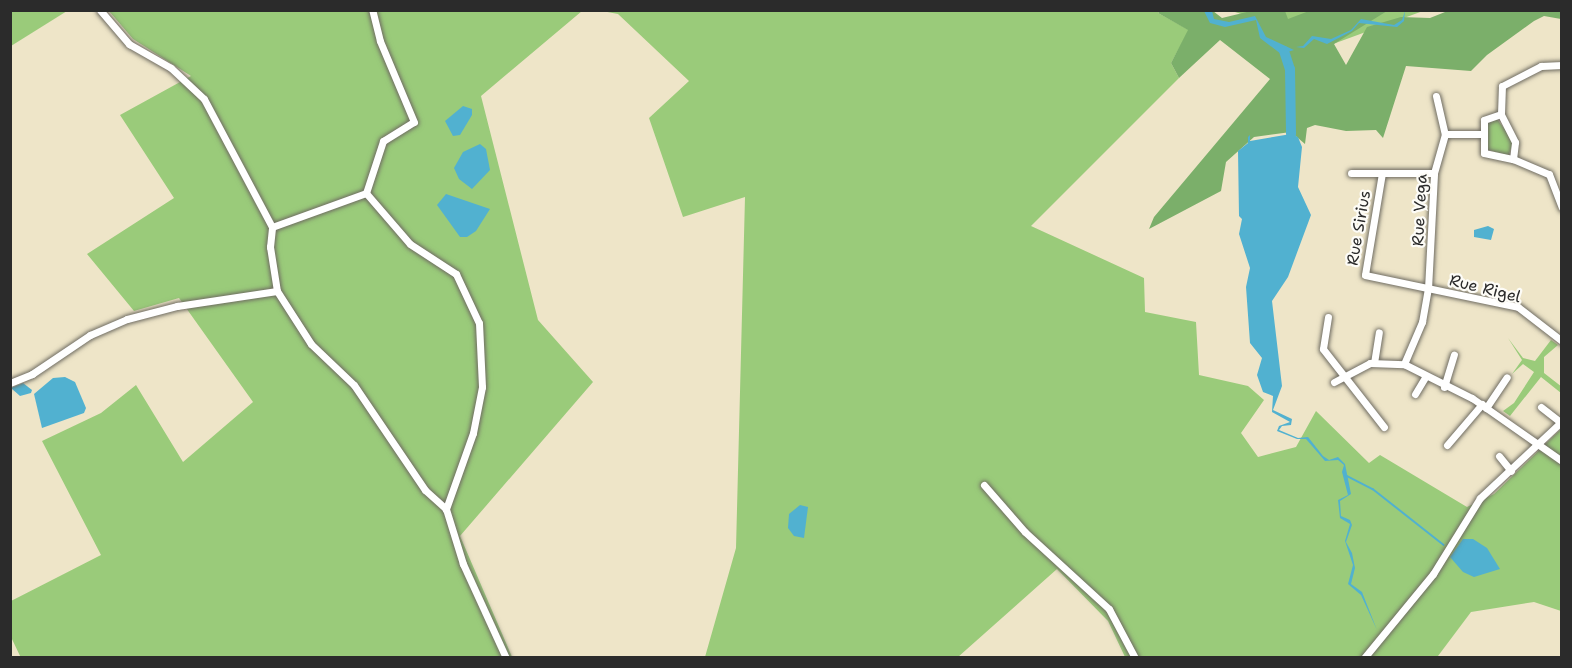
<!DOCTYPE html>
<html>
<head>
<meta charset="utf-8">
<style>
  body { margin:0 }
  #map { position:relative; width:1572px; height:668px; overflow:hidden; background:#eee5c8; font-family:"Shantell Sans",sans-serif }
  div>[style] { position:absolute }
  .green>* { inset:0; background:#9acb7a }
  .forest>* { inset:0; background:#7baf6a }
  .water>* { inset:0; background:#51b1d0 }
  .stream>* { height:1.5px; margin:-0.75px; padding:0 0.75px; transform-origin:0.75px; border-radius:0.75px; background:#51b1d0 }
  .river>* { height:10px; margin:-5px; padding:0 5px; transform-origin:5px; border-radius:5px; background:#51b1d0 }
  .roads { filter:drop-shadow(0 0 2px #6f6c62) drop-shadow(0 0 2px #6f6c62) }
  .minor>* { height:7px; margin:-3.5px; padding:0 3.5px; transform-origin:3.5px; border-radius:3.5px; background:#fff }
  span { translate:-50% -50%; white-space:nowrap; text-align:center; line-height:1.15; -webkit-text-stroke:4.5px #fdfcf7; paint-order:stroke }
  .street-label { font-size:16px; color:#2b2b2b }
  .frame { position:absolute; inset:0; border:12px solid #2b2b2b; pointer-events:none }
</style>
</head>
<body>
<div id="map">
  <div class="green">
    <i style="clip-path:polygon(11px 10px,67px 10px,67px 11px,11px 46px)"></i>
    <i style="clip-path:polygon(109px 11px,582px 11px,481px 96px,538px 320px,593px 382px,460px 536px,512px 657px,21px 658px,11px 637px,11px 601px,101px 555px,42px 441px,101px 413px,136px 385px,183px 462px,253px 402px,179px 298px,134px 311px,87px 254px,174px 198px,120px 115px,191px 76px,133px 39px)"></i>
    <i style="clip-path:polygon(602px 11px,1160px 11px,1158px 13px,1189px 30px,1171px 63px,1179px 78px,1031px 226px,1144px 278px,1145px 312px,1196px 322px,1199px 375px,1248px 386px,1264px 400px,1241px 433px,1258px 457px,1296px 447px,1316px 411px,1369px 463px,1380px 455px,1467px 507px,1494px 494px,1561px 429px,1561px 611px,1534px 602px,1471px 612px,1438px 656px,1441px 657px,1125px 657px,1108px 621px,1057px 569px,958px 657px,705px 657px,736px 548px,745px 197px,683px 217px,649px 118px,689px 81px,618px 14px)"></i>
    <i style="clip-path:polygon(1232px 11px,1423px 11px,1333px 44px)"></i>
    <i style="clip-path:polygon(1496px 118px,1514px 141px,1508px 156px,1486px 149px,1486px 123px)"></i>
    <i style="clip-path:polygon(1508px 338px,1523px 358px,1535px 361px,1551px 340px,1558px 345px,1544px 357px,1544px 373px,1562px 387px,1561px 393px,1541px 377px,1510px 416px,1503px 411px,1514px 403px,1534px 372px,1523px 364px,1512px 374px,1522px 360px)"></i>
  </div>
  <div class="forest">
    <i style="clip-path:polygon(1450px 10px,1561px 11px,1561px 19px,1544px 16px,1534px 21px,1487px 55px,1471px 71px,1406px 66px,1383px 138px,1376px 130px,1346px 131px,1315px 125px,1307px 128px,1305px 144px,1291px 132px,1254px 137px,1226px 162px,1221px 191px,1149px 229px,1154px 217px,1270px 79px,1220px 40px,1179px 78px,1171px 63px,1188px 30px,1158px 13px,1160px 11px,1213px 11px,1222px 18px,1251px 11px,1285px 11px,1288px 19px,1309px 11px,1387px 11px,1334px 44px,1346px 65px,1367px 27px,1401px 17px,1430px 18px)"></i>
  </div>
  <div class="water">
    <i style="clip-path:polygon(1204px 11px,1212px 11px,1214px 19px,1229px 22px,1255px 16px,1266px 37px,1294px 50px,1281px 54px,1260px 38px,1256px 20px,1225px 27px,1210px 23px)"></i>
    <i style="clip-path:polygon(1405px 11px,1404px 21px,1397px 27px,1359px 23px,1352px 31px,1327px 44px,1314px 39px,1304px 48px,1296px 47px,1303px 46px,1312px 36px,1331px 39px,1351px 30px,1361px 19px,1394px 25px,1402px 20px)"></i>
    <i style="clip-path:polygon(463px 106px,472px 109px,472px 115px,460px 135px,453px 136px,445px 121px)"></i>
    <i style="clip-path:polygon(1291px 134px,1298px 137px,1302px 147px,1298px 187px,1311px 215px,1288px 277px,1272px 301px,1282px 386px,1273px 410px,1292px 419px,1291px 425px,1282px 426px,1279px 430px,1298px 438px,1308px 437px,1323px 456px,1329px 460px,1338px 457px,1345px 464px,1351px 494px,1340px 501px,1341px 516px,1350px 520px,1352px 525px,1346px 542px,1352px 553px,1355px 568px,1351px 584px,1362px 592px,1377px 630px,1361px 595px,1348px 584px,1353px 565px,1345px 541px,1350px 524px,1340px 518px,1338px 500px,1348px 495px,1342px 472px,1344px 465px,1338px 460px,1325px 461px,1306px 439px,1297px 439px,1277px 431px,1279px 426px,1290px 422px,1272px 412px,1273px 396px,1263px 392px,1257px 375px,1262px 358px,1250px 343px,1246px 287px,1250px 268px,1239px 234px,1242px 219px,1239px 216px,1238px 151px,1248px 143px,1248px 137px,1250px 135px,1250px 141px)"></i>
    <i style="clip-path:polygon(480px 144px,486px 149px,490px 170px,472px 189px,459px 179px,454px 168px,463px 152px)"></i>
    <i style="clip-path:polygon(446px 194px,490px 209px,476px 231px,467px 237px,460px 237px,437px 205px)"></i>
    <i style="clip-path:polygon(1488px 226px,1494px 229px,1491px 240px,1474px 237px,1474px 230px)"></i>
    <i style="clip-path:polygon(65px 377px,75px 382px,86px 408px,84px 413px,42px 428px,34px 394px,53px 378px)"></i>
    <i style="clip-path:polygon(23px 383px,32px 390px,31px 393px,20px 396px,11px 388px)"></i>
    <i style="clip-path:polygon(800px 505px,808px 507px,804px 538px,794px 536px,788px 528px,789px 514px)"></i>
    <i style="clip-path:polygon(1463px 539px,1473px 539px,1487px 548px,1500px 569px,1474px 577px,1463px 572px,1450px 557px)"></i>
  </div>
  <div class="stream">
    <i style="left:1347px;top:476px;width:29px;rotate:27deg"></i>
    <i style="left:1373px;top:489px;width:90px;rotate:38.3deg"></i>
  </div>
  <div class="river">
    <i style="left:1284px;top:51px;width:19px;rotate:72deg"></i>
    <i style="left:1290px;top:69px;width:65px;rotate:89.1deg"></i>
  </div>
  <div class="roads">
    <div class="minor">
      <i style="left:100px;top:10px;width:45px;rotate:49.5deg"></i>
      <i style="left:129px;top:44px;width:48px;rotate:29.7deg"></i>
      <i style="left:171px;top:68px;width:45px;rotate:43.2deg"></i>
      <i style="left:204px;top:99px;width:145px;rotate:62deg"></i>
      <i style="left:1436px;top:96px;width:39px;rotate:77deg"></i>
      <i style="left:1501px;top:114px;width:18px;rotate:161deg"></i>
      <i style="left:1484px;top:120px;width:33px;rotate:90deg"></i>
      <i style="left:1484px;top:153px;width:30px;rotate:12deg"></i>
      <i style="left:1513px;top:159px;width:39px;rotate:23deg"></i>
      <i style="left:1549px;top:174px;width:36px;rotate:69deg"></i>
      <i style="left:1445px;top:134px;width:36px"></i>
      <i style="left:1513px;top:159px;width:17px;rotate:-83deg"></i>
      <i style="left:1515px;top:142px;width:31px;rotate:-117deg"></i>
      <i style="left:1501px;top:114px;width:28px;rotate:-88deg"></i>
      <i style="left:1502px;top:86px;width:44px;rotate:-27.1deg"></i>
      <i style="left:1541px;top:66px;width:21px;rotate:-3deg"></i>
      <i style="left:1351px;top:173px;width:31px"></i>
      <i style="left:1434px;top:173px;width:52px;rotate:180deg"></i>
      <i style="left:1382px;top:173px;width:103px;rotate:99.5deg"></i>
      <i style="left:1365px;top:275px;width:156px;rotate:11.8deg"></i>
      <i style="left:1518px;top:307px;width:56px;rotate:37.7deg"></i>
      <i style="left:366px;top:193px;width:67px;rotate:49.2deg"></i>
      <i style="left:410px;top:244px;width:55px;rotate:33.1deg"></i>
      <i style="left:456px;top:274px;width:54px;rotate:64.9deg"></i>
      <i style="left:479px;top:323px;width:64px;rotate:87.3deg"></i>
      <i style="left:482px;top:387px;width:47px;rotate:101.1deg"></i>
      <i style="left:473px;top:433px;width:81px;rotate:109.6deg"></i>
      <i style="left:446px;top:509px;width:58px;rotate:72.8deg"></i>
      <i style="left:463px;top:564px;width:103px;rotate:65.4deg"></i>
      <i style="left:277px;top:291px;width:63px;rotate:57.3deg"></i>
      <i style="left:311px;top:344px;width:59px;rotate:43.6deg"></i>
      <i style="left:354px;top:385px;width:127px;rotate:55.9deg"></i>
      <i style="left:425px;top:490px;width:28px;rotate:42deg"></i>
      <i style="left:1328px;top:317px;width:32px;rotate:99deg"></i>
      <i style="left:1323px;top:349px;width:99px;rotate:52deg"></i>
      <i style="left:1374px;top:363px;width:31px;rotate:-81deg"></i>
      <i style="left:1404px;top:364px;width:46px;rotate:-66.8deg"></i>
      <i style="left:1422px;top:322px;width:34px;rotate:-80deg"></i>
      <i style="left:1428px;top:289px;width:116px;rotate:-87deg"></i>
      <i style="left:1434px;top:173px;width:41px;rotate:-74.2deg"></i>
      <i style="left:1334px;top:382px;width:41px;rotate:-27.8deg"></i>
      <i style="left:1370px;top:363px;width:34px;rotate:2deg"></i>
      <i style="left:1404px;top:364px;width:76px;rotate:26.6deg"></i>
      <i style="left:1472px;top:398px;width:110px;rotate:35deg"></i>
      <i style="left:10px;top:383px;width:24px;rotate:-22deg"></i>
      <i style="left:32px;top:374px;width:70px;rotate:-33.9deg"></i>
      <i style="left:90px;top:335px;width:40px;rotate:-23.4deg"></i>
      <i style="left:127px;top:319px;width:52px;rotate:-14.6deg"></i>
      <i style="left:177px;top:306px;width:101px;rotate:-8.5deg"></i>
      <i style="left:277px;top:291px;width:45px;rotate:-99deg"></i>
      <i style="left:270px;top:247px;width:20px;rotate:-84deg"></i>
      <i style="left:272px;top:227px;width:100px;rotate:-19.9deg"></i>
      <i style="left:366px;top:193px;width:55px;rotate:-71.9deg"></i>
      <i style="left:383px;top:141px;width:36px;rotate:-32deg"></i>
      <i style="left:414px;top:122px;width:88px;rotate:-112.8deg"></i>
      <i style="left:380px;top:41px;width:32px;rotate:-104deg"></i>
      <i style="left:1444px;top:387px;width:34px;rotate:-73deg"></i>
      <i style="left:1415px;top:394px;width:21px;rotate:-59deg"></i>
      <i style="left:1541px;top:407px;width:24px;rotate:38deg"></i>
      <i style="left:1486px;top:408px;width:37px;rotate:-56deg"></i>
      <i style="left:1447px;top:445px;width:54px;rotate:-49.5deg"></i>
      <i style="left:1499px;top:456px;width:19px;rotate:51deg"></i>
      <i style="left:984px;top:485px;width:62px;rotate:48.9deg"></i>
      <i style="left:1025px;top:532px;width:114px;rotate:42.5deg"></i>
      <i style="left:1109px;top:609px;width:55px;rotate:62deg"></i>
      <i style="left:1364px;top:658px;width:109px;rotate:-50.6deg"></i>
      <i style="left:1433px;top:574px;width:89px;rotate:-58.3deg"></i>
      <i style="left:1480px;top:498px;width:112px;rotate:-43.2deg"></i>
    </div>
  </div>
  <div class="street-label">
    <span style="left:1420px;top:210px;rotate:-87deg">Rue Vega</span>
    <span style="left:1359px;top:228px;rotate:-80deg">Rue Sirius</span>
    <span style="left:1485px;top:289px;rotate:14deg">Rue Rigel</span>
  </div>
  <div class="frame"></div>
</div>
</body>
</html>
